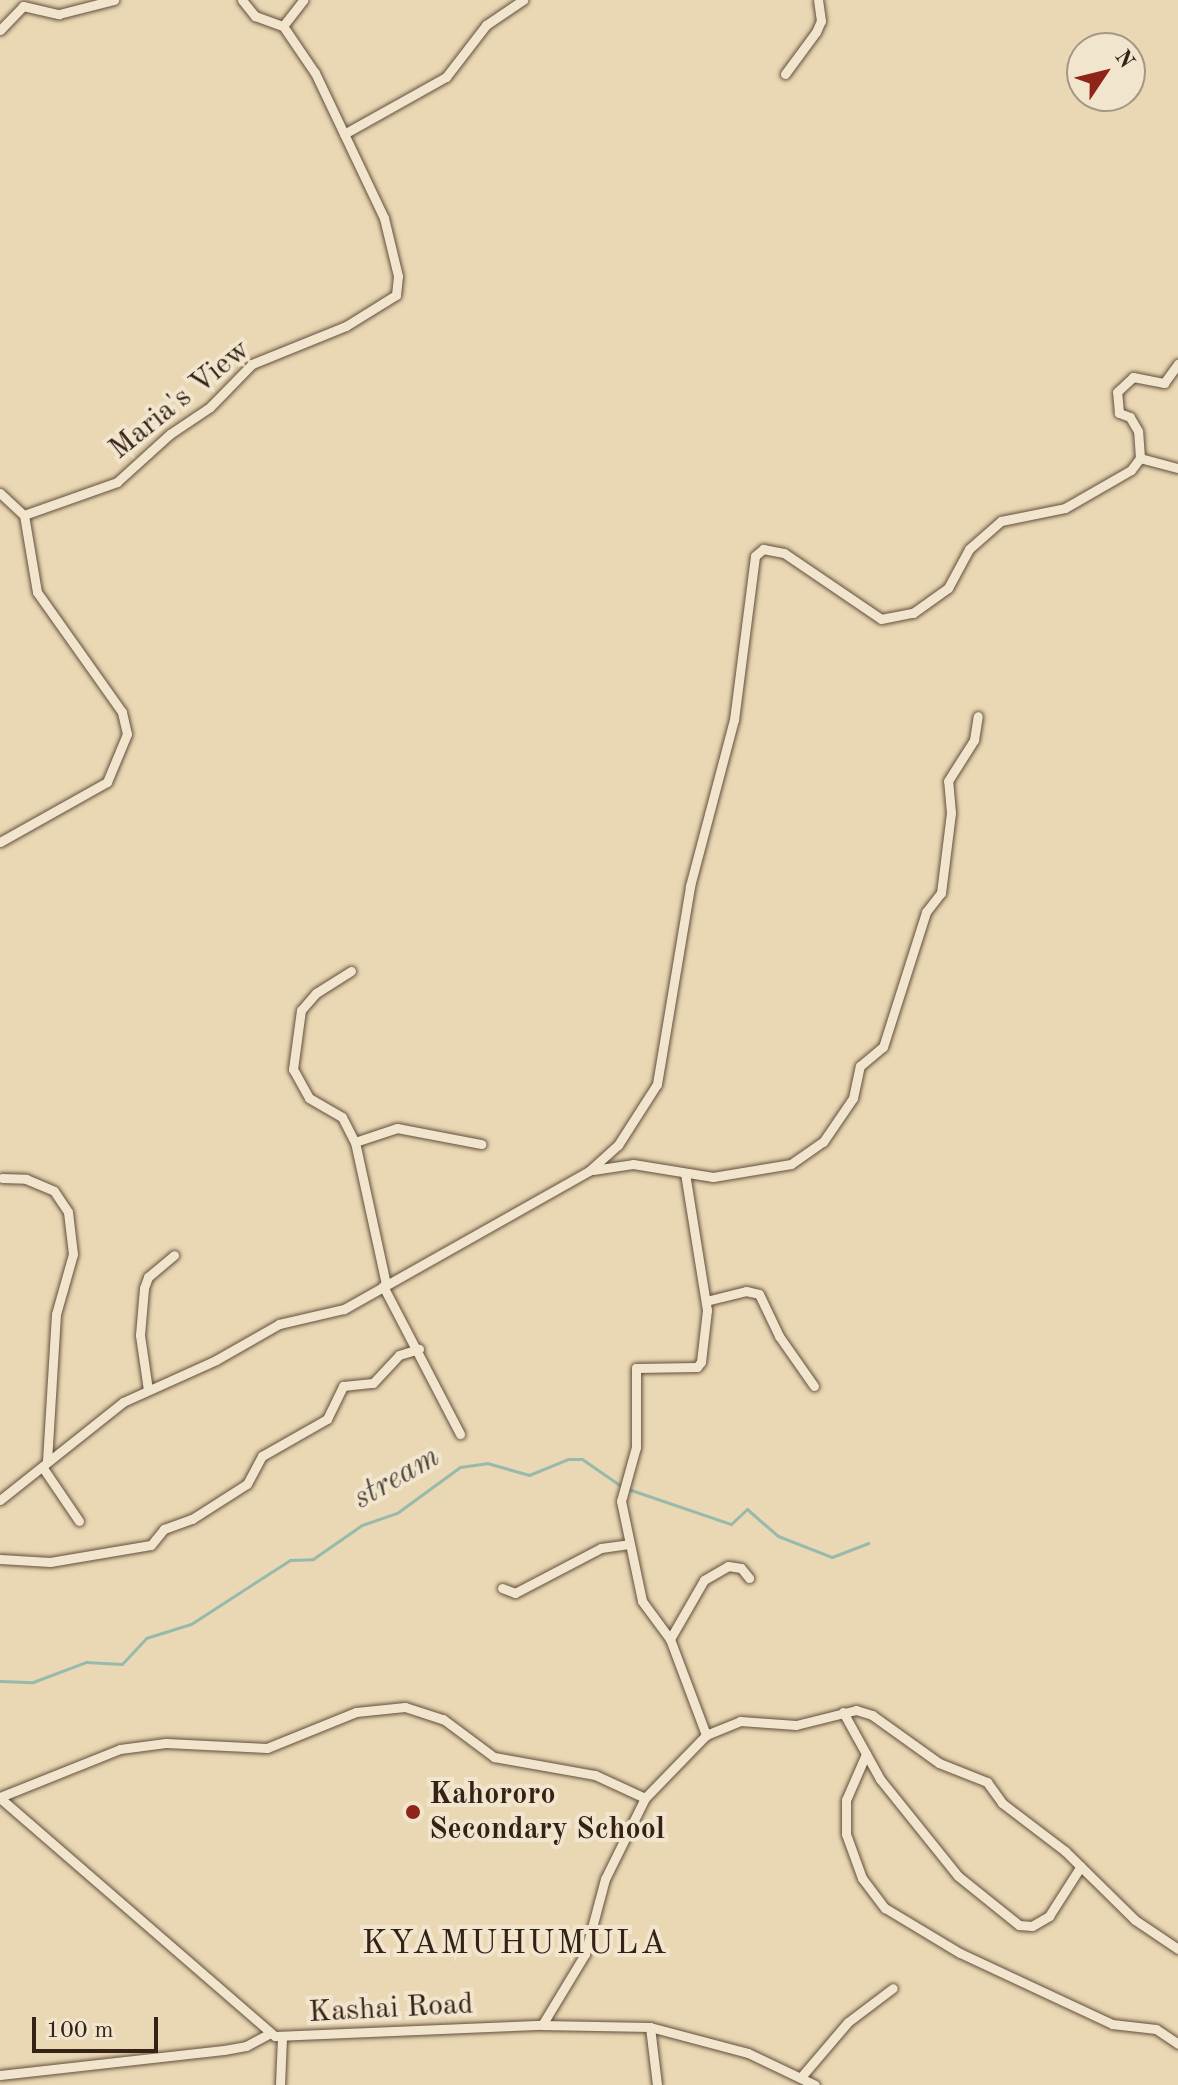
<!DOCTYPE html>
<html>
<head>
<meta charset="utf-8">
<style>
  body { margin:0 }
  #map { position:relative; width:1178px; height:2085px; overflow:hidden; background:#ead7b3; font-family:"Old Standard TT",serif }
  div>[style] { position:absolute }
  .stream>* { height:3px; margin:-1.5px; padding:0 1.5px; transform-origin:1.5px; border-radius:1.5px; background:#98baac }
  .roads { filter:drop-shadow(0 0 2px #624f3e) drop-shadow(0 0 2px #624f3e) }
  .minor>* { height:9px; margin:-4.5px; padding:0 4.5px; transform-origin:4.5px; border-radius:4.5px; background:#f1e5ce }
  .dots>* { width:22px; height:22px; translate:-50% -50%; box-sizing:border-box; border:4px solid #f1e5ce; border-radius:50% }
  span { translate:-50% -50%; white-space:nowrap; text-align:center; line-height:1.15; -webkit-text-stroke:8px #f1e5ce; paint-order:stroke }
  .street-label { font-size:30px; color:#352217 }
  .poi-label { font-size:30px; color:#352217; font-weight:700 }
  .left { translate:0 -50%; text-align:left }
  .water-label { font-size:32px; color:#4e483c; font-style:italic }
  .quarter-label { font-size:34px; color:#352217; letter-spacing:2px }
  .north { position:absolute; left:1066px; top:32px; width:80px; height:80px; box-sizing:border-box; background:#f1e5ce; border:2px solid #a69785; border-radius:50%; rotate:55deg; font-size:22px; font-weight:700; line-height:32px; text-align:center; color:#352217 }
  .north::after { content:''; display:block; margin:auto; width:28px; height:36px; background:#8f2418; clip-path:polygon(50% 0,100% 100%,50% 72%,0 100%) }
  .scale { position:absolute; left:32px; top:2017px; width:126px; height:36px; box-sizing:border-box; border:4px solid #352217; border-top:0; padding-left:10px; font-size:24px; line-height:28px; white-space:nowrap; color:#352217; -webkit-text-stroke:6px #f1e5ce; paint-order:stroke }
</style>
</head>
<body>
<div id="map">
  <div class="stream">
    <i style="left:628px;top:1489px;width:109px;rotate:18.8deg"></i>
    <i style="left:731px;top:1524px;width:22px;rotate:-43deg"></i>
    <i style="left:747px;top:1509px;width:41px;rotate:41.1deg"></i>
    <i style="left:778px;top:1536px;width:58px;rotate:21.3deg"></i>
    <i style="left:832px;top:1557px;width:39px;rotate:-21deg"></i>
    <i style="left:0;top:1681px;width:33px;rotate:2deg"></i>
    <i style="left:33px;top:1682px;width:57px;rotate:-20.7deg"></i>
    <i style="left:86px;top:1662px;width:36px;rotate:3deg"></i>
    <i style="left:122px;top:1664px;width:35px;rotate:-47deg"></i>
    <i style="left:146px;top:1638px;width:47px;rotate:-17.3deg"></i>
    <i style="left:191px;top:1624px;width:118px;rotate:-32.9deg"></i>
    <i style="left:290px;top:1560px;width:23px;rotate:-2deg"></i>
    <i style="left:313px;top:1559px;width:60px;rotate:-34.8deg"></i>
    <i style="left:362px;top:1525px;width:37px;rotate:-19deg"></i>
    <i style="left:397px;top:1513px;width:78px;rotate:-36.1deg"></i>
    <i style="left:460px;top:1467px;width:27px;rotate:-8deg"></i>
    <i style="left:487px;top:1463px;width:44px;rotate:15.9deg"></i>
    <i style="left:529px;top:1475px;width:42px;rotate:-22.3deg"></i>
    <i style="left:568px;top:1459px;width:14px"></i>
    <i style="left:582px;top:1459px;width:47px;rotate:34.7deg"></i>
  </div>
  <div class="roads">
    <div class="minor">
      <i style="left:242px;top:0;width:21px;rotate:51deg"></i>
      <i style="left:255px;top:16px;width:30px;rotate:20deg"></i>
      <i style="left:0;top:30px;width:33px;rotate:-46deg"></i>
      <i style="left:23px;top:6px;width:37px;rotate:13deg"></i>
      <i style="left:59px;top:14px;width:57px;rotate:-14.3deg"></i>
      <i style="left:785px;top:74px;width:52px;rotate:-53.6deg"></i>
      <i style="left:816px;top:32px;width:12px;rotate:-66deg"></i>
      <i style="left:821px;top:21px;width:21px;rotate:-98deg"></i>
      <i style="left:344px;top:134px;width:117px;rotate:-29.2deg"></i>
      <i style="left:446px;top:77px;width:66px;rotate:-52.4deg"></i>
      <i style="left:486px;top:25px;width:45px;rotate:-34deg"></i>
      <i style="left:1140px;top:458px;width:39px;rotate:15deg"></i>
      <i style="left:0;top:493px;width:33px;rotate:43deg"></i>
      <i style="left:24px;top:515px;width:99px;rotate:-19.5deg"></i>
      <i style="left:117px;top:482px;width:72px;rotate:-42.2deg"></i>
      <i style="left:170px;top:434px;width:48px;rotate:-34deg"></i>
      <i style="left:210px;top:407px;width:60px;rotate:-45.7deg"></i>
      <i style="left:252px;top:364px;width:101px;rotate:-22deg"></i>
      <i style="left:346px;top:326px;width:59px;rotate:-31.8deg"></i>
      <i style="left:396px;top:295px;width:19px;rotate:-84deg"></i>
      <i style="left:398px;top:276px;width:60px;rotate:-103.6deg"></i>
      <i style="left:384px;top:218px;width:161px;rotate:-115.4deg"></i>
      <i style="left:315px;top:73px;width:57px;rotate:-124.2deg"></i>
      <i style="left:283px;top:26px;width:33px;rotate:-52deg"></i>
      <i style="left:0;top:842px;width:123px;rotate:-29.3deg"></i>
      <i style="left:107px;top:782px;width:52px;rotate:-67.4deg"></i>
      <i style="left:127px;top:734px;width:23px;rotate:-103deg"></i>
      <i style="left:122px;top:712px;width:147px;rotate:-125.3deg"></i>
      <i style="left:37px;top:592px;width:78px;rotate:-99.6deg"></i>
      <i style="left:351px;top:971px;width:41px;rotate:147.8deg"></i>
      <i style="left:316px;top:993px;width:23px;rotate:131deg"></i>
      <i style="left:301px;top:1010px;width:60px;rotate:97.7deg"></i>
      <i style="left:293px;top:1069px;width:33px;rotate:61deg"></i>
      <i style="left:309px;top:1098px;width:38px;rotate:30deg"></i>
      <i style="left:342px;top:1117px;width:28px;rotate:63deg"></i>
      <i style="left:355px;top:1142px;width:145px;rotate:77.7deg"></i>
      <i style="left:355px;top:1142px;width:44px;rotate:-18.4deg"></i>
      <i style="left:397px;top:1128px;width:86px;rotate:10.8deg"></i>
      <i style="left:593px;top:1170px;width:40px;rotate:-8.5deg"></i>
      <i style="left:633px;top:1164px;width:81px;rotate:9.2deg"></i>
      <i style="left:713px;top:1177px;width:79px;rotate:-9.5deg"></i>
      <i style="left:791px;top:1164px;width:39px;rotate:-35deg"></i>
      <i style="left:823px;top:1142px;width:53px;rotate:-55.7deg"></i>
      <i style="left:853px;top:1098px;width:33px;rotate:-78deg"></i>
      <i style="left:860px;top:1066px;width:30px;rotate:-40deg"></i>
      <i style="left:883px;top:1047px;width:142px;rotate:-72.3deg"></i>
      <i style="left:926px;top:912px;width:24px;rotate:-52deg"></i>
      <i style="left:941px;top:893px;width:81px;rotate:-82.9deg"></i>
      <i style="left:951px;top:813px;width:32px;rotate:-95deg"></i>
      <i style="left:948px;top:781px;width:49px;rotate:-57.6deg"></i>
      <i style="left:974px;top:740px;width:24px;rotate:-81deg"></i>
      <i style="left:685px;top:1173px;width:139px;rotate:80.9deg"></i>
      <i style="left:707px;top:1310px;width:52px;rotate:96.6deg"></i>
      <i style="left:701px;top:1362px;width:6px;rotate:129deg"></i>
      <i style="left:697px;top:1367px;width:61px;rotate:179.1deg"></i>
      <i style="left:636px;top:1368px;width:79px;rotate:90deg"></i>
      <i style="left:636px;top:1447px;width:56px;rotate:105.5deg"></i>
      <i style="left:621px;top:1501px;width:102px;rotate:78.1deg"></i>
      <i style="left:642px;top:1601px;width:47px;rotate:53.6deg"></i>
      <i style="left:670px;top:1639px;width:103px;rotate:69.4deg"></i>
      <i style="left:2px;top:1178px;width:24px;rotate:2deg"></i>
      <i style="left:26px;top:1179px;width:30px;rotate:23deg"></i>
      <i style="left:54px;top:1191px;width:25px;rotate:56deg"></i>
      <i style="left:68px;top:1212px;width:42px;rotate:83.2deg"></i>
      <i style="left:73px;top:1254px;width:62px;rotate:105.8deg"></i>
      <i style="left:56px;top:1314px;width:147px;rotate:93.5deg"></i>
      <i style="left:383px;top:1286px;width:167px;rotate:62.5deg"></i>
      <i style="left:706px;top:1301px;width:41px;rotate:-14deg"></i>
      <i style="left:746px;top:1291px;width:13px;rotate:13deg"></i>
      <i style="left:759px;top:1294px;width:47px;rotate:64.5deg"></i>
      <i style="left:779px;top:1336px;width:61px;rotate:55deg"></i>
      <i style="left:148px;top:1390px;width:56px;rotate:-98.3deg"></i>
      <i style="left:140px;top:1335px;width:47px;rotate:-85.1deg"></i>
      <i style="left:144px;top:1288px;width:12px;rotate:-70deg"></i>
      <i style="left:148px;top:1277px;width:34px;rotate:-40deg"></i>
      <i style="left:43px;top:1468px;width:64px;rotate:55.8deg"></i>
      <i style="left:0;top:1500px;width:157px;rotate:-38.5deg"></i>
      <i style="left:123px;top:1402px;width:102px;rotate:-24.3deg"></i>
      <i style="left:216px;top:1360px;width:73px;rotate:-29.7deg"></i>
      <i style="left:279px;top:1324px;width:67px;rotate:-13deg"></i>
      <i style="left:344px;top:1309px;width:281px;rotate:-29.4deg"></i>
      <i style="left:589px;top:1171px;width:39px;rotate:-42deg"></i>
      <i style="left:618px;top:1145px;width:72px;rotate:-57.4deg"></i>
      <i style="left:657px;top:1084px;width:201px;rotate:-80.5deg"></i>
      <i style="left:690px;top:886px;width:172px;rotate:-75.2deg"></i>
      <i style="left:734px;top:720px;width:165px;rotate:-82.7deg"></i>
      <i style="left:755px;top:556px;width:11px;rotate:-41deg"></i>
      <i style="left:763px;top:549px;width:21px;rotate:11deg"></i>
      <i style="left:784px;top:553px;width:117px;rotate:34.2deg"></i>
      <i style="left:881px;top:619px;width:33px;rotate:-11deg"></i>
      <i style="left:913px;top:613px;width:43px;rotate:-35.5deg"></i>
      <i style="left:948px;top:588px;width:44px;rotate:-61.7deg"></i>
      <i style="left:969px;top:549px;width:43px;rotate:-41.2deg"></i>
      <i style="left:1001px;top:521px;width:65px;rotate:-11.5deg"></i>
      <i style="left:1065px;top:508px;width:76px;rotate:-29.9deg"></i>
      <i style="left:1131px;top:470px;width:15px;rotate:-53deg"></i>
      <i style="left:1140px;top:458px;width:27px;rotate:-94deg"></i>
      <i style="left:1138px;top:431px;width:16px;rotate:-120deg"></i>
      <i style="left:1130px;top:417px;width:12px;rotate:-160deg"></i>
      <i style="left:1119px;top:413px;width:21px;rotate:-95deg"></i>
      <i style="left:1117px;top:392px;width:22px;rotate:-43deg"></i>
      <i style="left:1133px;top:377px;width:32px;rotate:11deg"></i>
      <i style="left:1164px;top:383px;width:24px;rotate:-54deg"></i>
      <i style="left:0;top:1559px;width:50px;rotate:3.4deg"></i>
      <i style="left:50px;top:1562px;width:102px;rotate:-9.6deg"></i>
      <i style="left:151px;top:1545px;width:21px;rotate:-51deg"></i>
      <i style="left:164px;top:1529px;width:30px;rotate:-20deg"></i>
      <i style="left:192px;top:1519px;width:65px;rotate:-32.5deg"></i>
      <i style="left:247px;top:1484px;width:32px;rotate:-62deg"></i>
      <i style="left:262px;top:1456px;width:75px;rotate:-29.6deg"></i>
      <i style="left:327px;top:1419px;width:37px;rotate:-64deg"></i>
      <i style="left:343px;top:1386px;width:30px;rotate:-6deg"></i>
      <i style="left:373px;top:1383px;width:38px;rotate:-47deg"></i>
      <i style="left:399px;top:1355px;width:21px;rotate:-17deg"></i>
      <i style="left:502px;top:1588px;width:14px;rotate:21deg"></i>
      <i style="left:515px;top:1593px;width:97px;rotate:-27.6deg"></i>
      <i style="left:601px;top:1548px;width:28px;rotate:-8deg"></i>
      <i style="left:670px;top:1639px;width:68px;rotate:-60deg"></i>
      <i style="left:704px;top:1580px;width:28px;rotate:-30deg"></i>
      <i style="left:728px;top:1566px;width:13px;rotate:9deg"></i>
      <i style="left:741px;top:1568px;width:13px;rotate:51deg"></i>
      <i style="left:843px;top:1712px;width:77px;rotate:61.1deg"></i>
      <i style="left:880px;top:1779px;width:124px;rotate:51.2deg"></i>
      <i style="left:958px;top:1876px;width:78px;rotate:38.8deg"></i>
      <i style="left:1019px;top:1925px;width:13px;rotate:4deg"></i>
      <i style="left:1032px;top:1926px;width:20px;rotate:-30deg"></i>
      <i style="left:1049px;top:1916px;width:59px;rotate:-57.4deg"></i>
      <i style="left:866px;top:1754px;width:50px;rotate:113.5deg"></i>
      <i style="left:846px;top:1800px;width:34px;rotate:90deg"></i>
      <i style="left:846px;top:1834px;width:47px;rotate:70deg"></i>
      <i style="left:862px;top:1878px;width:38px;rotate:53deg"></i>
      <i style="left:885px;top:1908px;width:87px;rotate:31deg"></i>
      <i style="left:960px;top:1953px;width:168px;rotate:25deg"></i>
      <i style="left:1112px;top:2024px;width:44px;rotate:6.5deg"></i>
      <i style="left:1156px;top:2029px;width:27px;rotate:34deg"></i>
      <i style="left:0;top:1797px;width:129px;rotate:-21.8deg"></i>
      <i style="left:120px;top:1749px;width:46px;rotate:-7.4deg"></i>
      <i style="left:166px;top:1743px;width:101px;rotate:2.8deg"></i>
      <i style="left:267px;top:1748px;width:96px;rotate:-22deg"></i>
      <i style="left:356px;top:1712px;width:49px;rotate:-5.8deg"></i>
      <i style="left:405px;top:1707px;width:40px;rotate:18deg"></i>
      <i style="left:443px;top:1719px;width:64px;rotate:36.7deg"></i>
      <i style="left:494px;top:1757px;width:103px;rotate:10.1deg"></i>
      <i style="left:595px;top:1775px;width:55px;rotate:24.7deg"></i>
      <i style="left:0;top:1798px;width:364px;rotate:40.9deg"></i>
      <i style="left:275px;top:2036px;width:267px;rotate:-2.4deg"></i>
      <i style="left:542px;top:2025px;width:108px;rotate:1.1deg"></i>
      <i style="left:650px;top:2027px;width:101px;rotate:14.9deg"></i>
      <i style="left:748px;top:2053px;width:74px;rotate:25.5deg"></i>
      <i style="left:542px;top:2025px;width:83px;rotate:-58.8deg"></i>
      <i style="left:585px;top:1954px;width:78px;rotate:-75.1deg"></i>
      <i style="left:605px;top:1879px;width:90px;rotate:-63.7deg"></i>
      <i style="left:645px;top:1798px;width:88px;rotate:-45.9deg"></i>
      <i style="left:706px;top:1735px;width:37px;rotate:-22deg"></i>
      <i style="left:740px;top:1721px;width:56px;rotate:4.1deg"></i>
      <i style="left:796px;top:1725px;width:62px;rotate:-14deg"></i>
      <i style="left:856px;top:1710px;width:17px;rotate:17deg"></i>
      <i style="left:872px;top:1715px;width:82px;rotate:35.6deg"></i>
      <i style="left:939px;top:1763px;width:52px;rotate:21.6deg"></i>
      <i style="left:987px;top:1782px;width:26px;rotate:54deg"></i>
      <i style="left:1002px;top:1803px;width:79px;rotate:37.3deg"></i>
      <i style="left:1065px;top:1851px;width:98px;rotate:44.6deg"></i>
      <i style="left:1135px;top:1920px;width:52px;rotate:34deg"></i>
      <i style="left:650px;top:2027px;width:58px;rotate:83.1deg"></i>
      <i style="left:0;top:2075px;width:225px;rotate:-6.4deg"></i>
      <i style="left:224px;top:2050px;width:22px;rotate:-10deg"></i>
      <i style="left:246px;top:2046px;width:26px;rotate:-28deg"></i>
      <i style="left:801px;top:2077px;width:72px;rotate:-49.5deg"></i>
      <i style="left:848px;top:2022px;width:56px;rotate:-37.1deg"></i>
      <i style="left:280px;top:2085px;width:47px;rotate:-87.6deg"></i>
    </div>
  </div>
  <div class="dots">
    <i style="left:413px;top:1812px;background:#8f2418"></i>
  </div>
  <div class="street-label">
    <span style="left:180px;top:400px;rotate:-39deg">Maria's View</span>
    <span style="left:391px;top:2009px;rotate:-3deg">Kashai Road</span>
  </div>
  <div class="poi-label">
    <span class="left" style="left:429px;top:1812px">Kahororo<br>Secondary School</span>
  </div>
  <div class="water-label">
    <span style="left:397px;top:1479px;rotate:-30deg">stream</span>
  </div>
  <div class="quarter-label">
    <span style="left:515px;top:1945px">KYAMUHUMULA</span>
  </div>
  <div class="north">N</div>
  <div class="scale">100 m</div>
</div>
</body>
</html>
